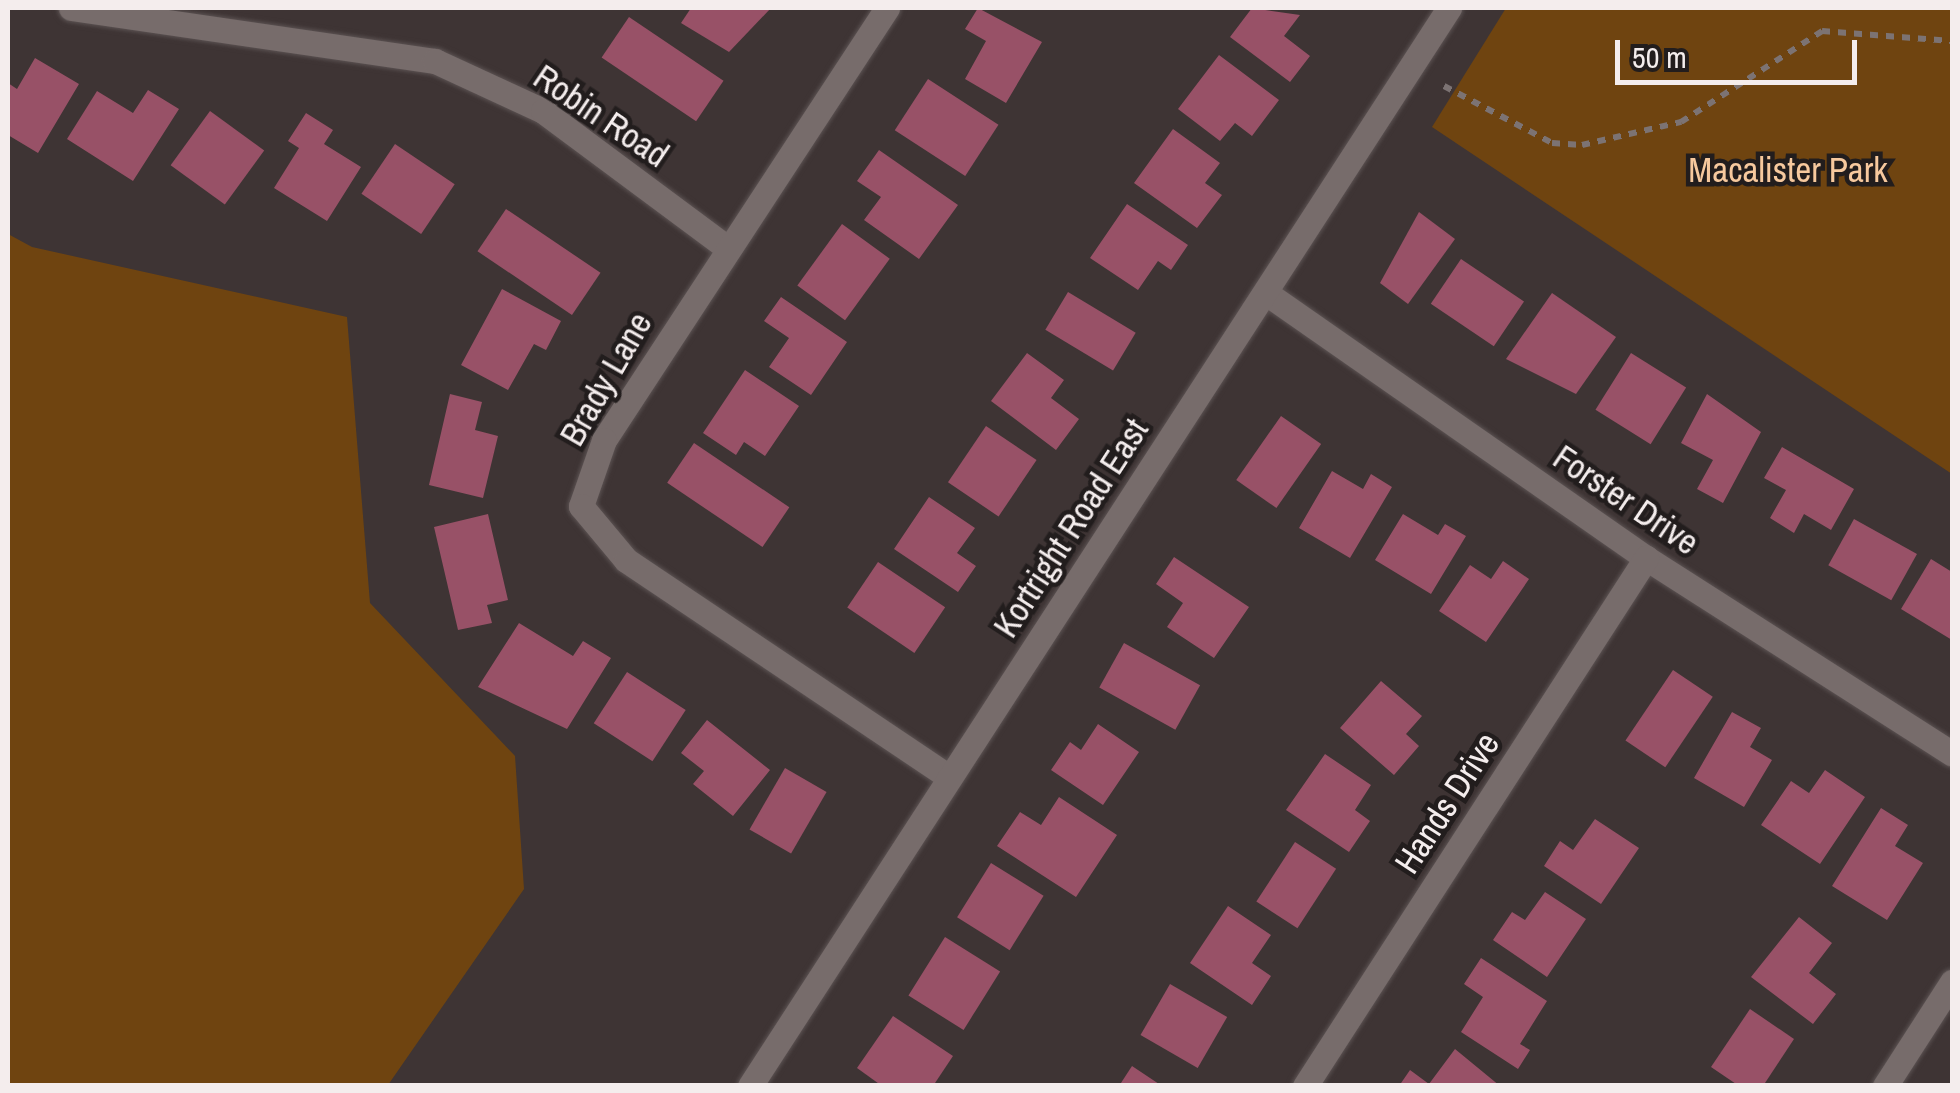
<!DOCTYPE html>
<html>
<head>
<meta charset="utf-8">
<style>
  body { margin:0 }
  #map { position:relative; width:1960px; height:1093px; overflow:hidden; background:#3e3434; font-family:"Archivo Narrow",sans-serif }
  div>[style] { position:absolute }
  .green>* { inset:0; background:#6f4410 }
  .building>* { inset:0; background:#985167; transform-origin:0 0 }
  .path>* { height:6px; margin-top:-3px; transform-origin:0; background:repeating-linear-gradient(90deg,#7c7373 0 8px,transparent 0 16px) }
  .roads { filter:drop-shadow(0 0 2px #5b5252) drop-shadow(0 0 2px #5b5252) }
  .minor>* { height:25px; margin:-12.5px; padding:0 12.5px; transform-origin:12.5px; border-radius:12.5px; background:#776c6b }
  span { translate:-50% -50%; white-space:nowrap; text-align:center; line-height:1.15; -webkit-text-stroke:9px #221d1d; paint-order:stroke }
  .street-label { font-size:35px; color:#f4eded }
  .park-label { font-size:35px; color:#f7c99e }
  .frame { position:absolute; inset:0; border:10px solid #f4eded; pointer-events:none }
  .scale { position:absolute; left:1615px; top:40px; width:242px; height:45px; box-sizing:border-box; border:5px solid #f4eded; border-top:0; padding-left:12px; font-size:30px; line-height:35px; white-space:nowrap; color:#f4eded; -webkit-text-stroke:8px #221d1d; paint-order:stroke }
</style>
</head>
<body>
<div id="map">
  <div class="green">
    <i style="clip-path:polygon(1506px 8px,1952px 8px,1952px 474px,1432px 127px)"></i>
    <i style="clip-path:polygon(8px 234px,32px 247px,347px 317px,370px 603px,515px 756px,524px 889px,388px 1085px,8px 1085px)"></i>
  </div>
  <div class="building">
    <i style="clip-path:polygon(691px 8px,771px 8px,729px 52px,681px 23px)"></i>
    <i style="clip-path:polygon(978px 8px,1042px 42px,1006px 103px,965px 79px,986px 41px,965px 29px)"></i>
    <i style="clip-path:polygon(1252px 8px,1300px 15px,1284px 36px,1310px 56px,1290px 82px,1230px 37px)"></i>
    <i style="left:629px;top:17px;width:114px;height:49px;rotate:34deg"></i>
    <i style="clip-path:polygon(1219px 55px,1279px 100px,1252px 136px,1235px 123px,1220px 141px,1178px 109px)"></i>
    <i style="clip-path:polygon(35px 58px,79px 84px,38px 153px,8px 135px,8px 83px,17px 89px)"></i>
    <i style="left:928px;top:79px;width:84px;height:61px;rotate:33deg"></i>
    <i style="clip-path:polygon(148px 90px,179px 109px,133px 181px,67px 139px,97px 91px,133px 113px)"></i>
    <i style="left:210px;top:111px;width:67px;height:67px;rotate:36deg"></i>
    <i style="clip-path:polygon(306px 113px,333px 130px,324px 144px,361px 167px,327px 221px,274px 188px,299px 148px,288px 141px)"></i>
    <i style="clip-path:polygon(1173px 129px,1220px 163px,1205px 183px,1222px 195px,1197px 228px,1134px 183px)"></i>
    <i style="left:395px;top:144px;width:72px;height:60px;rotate:34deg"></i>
    <i style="clip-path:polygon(879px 150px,958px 205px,919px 259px,864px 220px,881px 197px,857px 181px)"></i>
    <i style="clip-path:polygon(1127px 204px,1188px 245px,1171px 270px,1158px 261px,1138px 290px,1090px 258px)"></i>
    <i style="left:506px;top:209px;width:114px;height:51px;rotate:34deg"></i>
    <i style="clip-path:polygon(1419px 212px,1455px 239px,1408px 304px,1380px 283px)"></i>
    <i style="left:842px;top:224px;width:59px;height:76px;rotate:36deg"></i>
    <i style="left:1461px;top:259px;width:76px;height:54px;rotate:34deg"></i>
    <i style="clip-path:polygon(502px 289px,561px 321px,546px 350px,534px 344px,508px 390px,461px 365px)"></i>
    <i style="left:1068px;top:292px;width:79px;height:44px;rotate:31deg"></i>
    <i style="clip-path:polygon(1552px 293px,1616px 337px,1576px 394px,1506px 359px)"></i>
    <i style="clip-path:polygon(781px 297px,847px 342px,811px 395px,769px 367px,789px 338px,764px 321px)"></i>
    <i style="clip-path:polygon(1027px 353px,1064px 380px,1051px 398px,1079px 419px,1056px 450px,991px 401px)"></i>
    <i style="left:1631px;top:353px;width:65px;height:67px;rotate:32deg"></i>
    <i style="clip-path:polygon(745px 370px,799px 406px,765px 456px,744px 442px,736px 455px,703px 433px)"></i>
    <i style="clip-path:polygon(450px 394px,482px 402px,475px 430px,498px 436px,483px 498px,429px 485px)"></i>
    <i style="clip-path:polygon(1707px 394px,1761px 432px,1723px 503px,1697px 489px,1713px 460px,1681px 443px)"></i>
    <i style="left:1281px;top:416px;width:49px;height:78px;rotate:35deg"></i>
    <i style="left:986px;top:426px;width:61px;height:68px;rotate:34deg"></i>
    <i style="left:694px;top:443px;width:115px;height:48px;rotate:34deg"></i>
    <i style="clip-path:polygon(1782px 447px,1854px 489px,1831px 530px,1804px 514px,1794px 533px,1770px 518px,1786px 490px,1764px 478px)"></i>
    <i style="clip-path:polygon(1332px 471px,1363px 489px,1371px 474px,1392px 487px,1350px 558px,1299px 528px)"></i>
    <i style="clip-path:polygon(929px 497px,975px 528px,957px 553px,976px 566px,958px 592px,894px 549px)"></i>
    <i style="clip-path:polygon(488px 514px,508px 600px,487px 605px,492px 623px,458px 630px,434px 527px)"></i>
    <i style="clip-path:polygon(1403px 514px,1438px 535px,1445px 524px,1466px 536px,1431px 594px,1375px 560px)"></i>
    <i style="left:1854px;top:519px;width:72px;height:53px;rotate:29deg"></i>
    <i style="clip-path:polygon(1174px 557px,1249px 607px,1214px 658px,1167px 627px,1183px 603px,1156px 584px)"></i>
    <i style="clip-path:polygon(1931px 559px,1952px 572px,1952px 640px,1901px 609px)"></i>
    <i style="clip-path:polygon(1503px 561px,1529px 579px,1486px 642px,1439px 611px,1470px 565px,1491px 579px)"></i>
    <i style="left:878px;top:562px;width:81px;height:55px;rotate:34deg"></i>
    <i style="clip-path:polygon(519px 623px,573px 656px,583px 641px,611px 658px,567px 729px,478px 687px)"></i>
    <i style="left:1124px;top:643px;width:87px;height:51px;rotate:29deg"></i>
    <i style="left:1673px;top:670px;width:48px;height:85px;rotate:34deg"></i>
    <i style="left:627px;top:672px;width:70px;height:61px;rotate:33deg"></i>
    <i style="clip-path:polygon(1381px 681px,1422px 716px,1406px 734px,1419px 746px,1394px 775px,1340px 728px)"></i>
    <i style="clip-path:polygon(1732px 712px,1761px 728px,1750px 747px,1772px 760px,1744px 807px,1694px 778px)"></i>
    <i style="clip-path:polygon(707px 720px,770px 770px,733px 816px,693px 784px,704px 771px,681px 753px)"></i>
    <i style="clip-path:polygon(1098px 724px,1139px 752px,1103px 805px,1051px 770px,1070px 742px,1081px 750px)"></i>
    <i style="clip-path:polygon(1325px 754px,1371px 785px,1355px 810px,1370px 821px,1349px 852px,1286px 810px)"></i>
    <i style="left:785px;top:768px;width:48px;height:71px;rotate:30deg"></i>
    <i style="clip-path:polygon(1825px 770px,1865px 797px,1820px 864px,1761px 825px,1791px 781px,1809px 793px)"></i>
    <i style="clip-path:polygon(1059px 797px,1117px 835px,1076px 897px,997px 846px,1020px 812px,1041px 825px)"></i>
    <i style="clip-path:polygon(1881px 808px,1908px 825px,1895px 846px,1923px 863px,1887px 920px,1832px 886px)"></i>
    <i style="clip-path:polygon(1595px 819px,1639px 848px,1601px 904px,1544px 866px,1560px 841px,1573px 850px)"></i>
    <i style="left:1295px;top:842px;width:49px;height:71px;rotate:33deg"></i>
    <i style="left:991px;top:863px;width:62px;height:64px;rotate:32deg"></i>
    <i style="clip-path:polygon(1545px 892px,1586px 919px,1547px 977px,1493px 940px,1512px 912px,1525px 920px)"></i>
    <i style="clip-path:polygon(1228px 906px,1271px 935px,1252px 963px,1271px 976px,1252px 1005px,1190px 963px)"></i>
    <i style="clip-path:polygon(1799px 917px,1832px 943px,1809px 973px,1836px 994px,1813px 1024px,1751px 977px)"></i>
    <i style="left:945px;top:937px;width:65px;height:69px;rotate:32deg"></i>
    <i style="clip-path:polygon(1481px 958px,1547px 1001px,1520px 1044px,1530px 1050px,1518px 1069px,1461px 1032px,1483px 997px,1464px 984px)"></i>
    <i style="left:1170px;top:984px;width:66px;height:59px;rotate:30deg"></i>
    <i style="clip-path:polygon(1750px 1009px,1794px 1039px,1763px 1086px,1739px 1086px,1711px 1067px)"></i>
    <i style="clip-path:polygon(893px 1016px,953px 1056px,933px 1086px,882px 1086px,857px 1068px)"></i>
    <i style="clip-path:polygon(1455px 1049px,1500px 1086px,1399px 1086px,1410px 1070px,1429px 1084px)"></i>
    <i style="clip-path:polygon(1132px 1066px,1162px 1086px,1119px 1086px)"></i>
  </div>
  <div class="path">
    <i style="left:1444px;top:86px;width:122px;rotate:27.8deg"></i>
    <i style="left:1552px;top:143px;width:30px;rotate:4deg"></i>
    <i style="left:1582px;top:145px;width:102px;rotate:-13.1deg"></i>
    <i style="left:1681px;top:122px;width:168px;rotate:-32.8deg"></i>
    <i style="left:1822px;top:31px;width:130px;rotate:4.4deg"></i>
  </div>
  <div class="roads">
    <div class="minor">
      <i style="left:71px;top:8px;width:368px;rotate:8.3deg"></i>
      <i style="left:435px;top:61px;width:119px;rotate:24.8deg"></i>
      <i style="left:543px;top:111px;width:228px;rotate:36.6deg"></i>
      <i style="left:887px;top:8px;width:516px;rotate:123.23deg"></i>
      <i style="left:604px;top:440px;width:70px;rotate:109.2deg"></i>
      <i style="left:581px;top:506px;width:70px;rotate:50.2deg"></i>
      <i style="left:626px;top:560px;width:389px;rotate:33.9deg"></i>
      <i style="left:1266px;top:293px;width:463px;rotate:34.9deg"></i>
      <i style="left:1646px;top:558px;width:363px;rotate:32.6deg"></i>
      <i style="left:750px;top:1086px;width:1285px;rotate:-57.04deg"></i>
      <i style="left:1305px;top:1086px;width:629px;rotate:-57.14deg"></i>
      <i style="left:1885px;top:1086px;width:124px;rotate:-57.2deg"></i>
    </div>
  </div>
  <div class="street-label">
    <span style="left:601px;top:116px;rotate:34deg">Robin Road</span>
    <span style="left:606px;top:379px;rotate:-60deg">Brady Lane</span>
    <span style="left:1626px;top:500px;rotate:34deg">Forster Drive</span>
    <span style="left:1071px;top:528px;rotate:-57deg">Kortright Road East</span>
    <span style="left:1447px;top:803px;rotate:-57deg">Hands Drive</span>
  </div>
  <div class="park-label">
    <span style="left:1788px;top:170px">Macalister Park</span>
  </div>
  <div class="frame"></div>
  <div class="scale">50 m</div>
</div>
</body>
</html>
